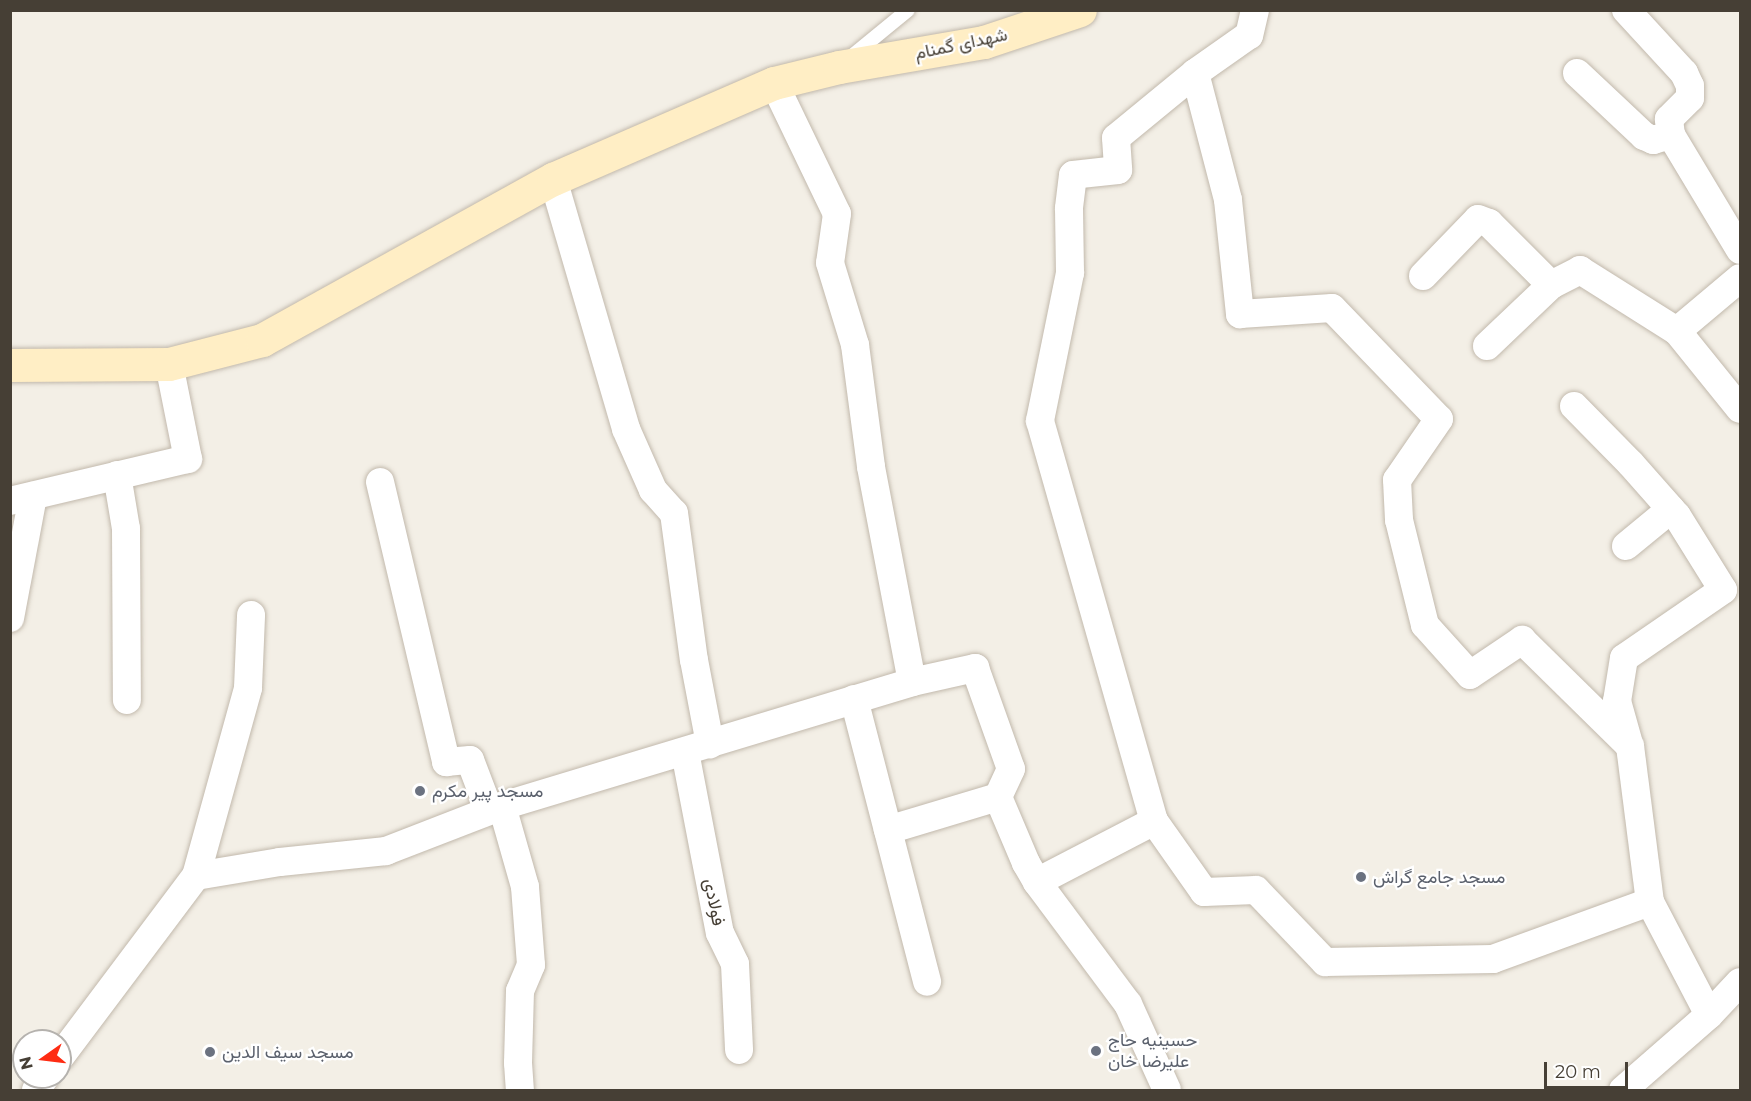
<!DOCTYPE html>
<html>
<head>
<meta charset="utf-8">
<style>
  body { margin:0 }
  #map { position:relative; width:1751px; height:1101px; overflow:hidden; background:#f3efe6; font-family:Montserrat,Vazirmatn,sans-serif }
  div>[style] { position:absolute }
  .roads { filter:drop-shadow(0 0 2px #c2b9ac) drop-shadow(0 0 2px #c2b9ac) }
  .lane>* { height:14px; margin:-7px; padding:0 7px; transform-origin:7px; border-radius:7px; background:#fff }
  .street>* { height:28px; margin:-14px; padding:0 14px; transform-origin:14px; border-radius:14px; background:#fff }
  .secondary>* { height:33px; margin:-16.5px; padding:0 16.5px; transform-origin:16.5px; border-radius:16.5px; background:#ffeec5 }
  .dots>* { width:16px; height:16px; translate:-50% -50%; box-sizing:border-box; border:3px solid #fff; border-radius:50% }
  span { translate:-50% -50%; white-space:nowrap; text-align:center; line-height:1.15; -webkit-text-stroke:4.5px #fff; paint-order:stroke }
  .street-label { font-size:18px; color:#463f35 }
  .worship-label { font-size:18px; color:#5b616d }
  .left { translate:0 -50%; text-align:left }
  .frame { position:absolute; inset:0; border:12px solid #463f35; pointer-events:none }
  .north { position:absolute; left:12px; top:1029px; width:60px; height:60px; box-sizing:border-box; background:#fff; border:2px solid #b5b2ae; border-radius:50%; rotate:256deg; font-size:16px; font-weight:700; line-height:24px; text-align:center; color:#463f35 }
  .north::after { content:''; display:block; margin:auto; width:21px; height:27px; background:#fe2c13; clip-path:polygon(50% 0,100% 100%,50% 72%,0 100%) }
  .scale { position:absolute; left:1544px; top:1062px; width:84px; height:27px; box-sizing:border-box; border:3px solid #463f35; border-top:0; padding-left:8px; font-size:18px; line-height:21px; white-space:nowrap; color:#463f35; -webkit-text-stroke:4px #fff; paint-order:stroke }
</style>
</head>
<body>
<div id="map">
  <div class="roads">
    <div class="lane">
      <i style="left:852px;top:56px;width:72px;rotate:-39.4deg"></i>
    </div>
    <div class="street">
      <i style="left:1255px;top:10px;width:26px;rotate:103deg"></i>
      <i style="left:1249px;top:35px;width:66px;rotate:144.9deg"></i>
      <i style="left:1195px;top:73px;width:131px;rotate:75.4deg"></i>
      <i style="left:1228px;top:200px;width:115px;rotate:84deg"></i>
      <i style="left:1240px;top:314px;width:92px;rotate:-3.7deg"></i>
      <i style="left:1332px;top:308px;width:154px;rotate:46.1deg"></i>
      <i style="left:1439px;top:419px;width:74px;rotate:124.5deg"></i>
      <i style="left:1397px;top:480px;width:40px;rotate:87.1deg"></i>
      <i style="left:1399px;top:520px;width:108px;rotate:76.1deg"></i>
      <i style="left:1425px;top:625px;width:67px;rotate:48deg"></i>
      <i style="left:1470px;top:675px;width:63px;rotate:-33.9deg"></i>
      <i style="left:1522px;top:640px;width:151px;rotate:44.5deg"></i>
      <i style="left:1630px;top:746px;width:157px;rotate:82.7deg"></i>
      <i style="left:1626px;top:10px;width:86px;rotate:47.4deg"></i>
      <i style="left:1684px;top:73px;width:14px;rotate:65deg"></i>
      <i style="left:1690px;top:86px;width:12px;rotate:90deg"></i>
      <i style="left:1690px;top:98px;width:30px;rotate:135deg"></i>
      <i style="left:1669px;top:119px;width:16px;rotate:83deg"></i>
      <i style="left:1671px;top:135px;width:134px;rotate:59deg"></i>
      <i style="left:1195px;top:73px;width:102px;rotate:140.6deg"></i>
      <i style="left:1116px;top:138px;width:32px;rotate:86deg"></i>
      <i style="left:1118px;top:170px;width:45px;rotate:173.7deg"></i>
      <i style="left:1073px;top:175px;width:34px;rotate:97deg"></i>
      <i style="left:1069px;top:209px;width:64px;rotate:89.1deg"></i>
      <i style="left:1070px;top:273px;width:151px;rotate:101.5deg"></i>
      <i style="left:1040px;top:421px;width:416px;rotate:74.1deg"></i>
      <i style="left:1154px;top:821px;width:87px;rotate:54.8deg"></i>
      <i style="left:1204px;top:892px;width:52px;rotate:-2.2deg"></i>
      <i style="left:1256px;top:890px;width:100px;rotate:46.2deg"></i>
      <i style="left:1325px;top:962px;width:168px;rotate:-1deg"></i>
      <i style="left:1493px;top:959px;width:167px;rotate:-20deg"></i>
      <i style="left:1650px;top:902px;width:127px;rotate:62.4deg"></i>
      <i style="left:1709px;top:1015px;width:45px;rotate:-46.8deg"></i>
      <i style="left:1577px;top:73px;width:92px;rotate:43.2deg"></i>
      <i style="left:1644px;top:136px;width:10px;rotate:24deg"></i>
      <i style="left:1653px;top:140px;width:19px;rotate:-16deg"></i>
      <i style="left:774px;top:83px;width:145px;rotate:64.3deg"></i>
      <i style="left:837px;top:214px;width:49px;rotate:98.1deg"></i>
      <i style="left:830px;top:263px;width:86px;rotate:73deg"></i>
      <i style="left:855px;top:345px;width:123px;rotate:82.5deg"></i>
      <i style="left:871px;top:467px;width:219px;rotate:79.2deg"></i>
      <i style="left:553px;top:179px;width:260px;rotate:73.7deg"></i>
      <i style="left:626px;top:429px;width:67px;rotate:66.1deg"></i>
      <i style="left:653px;top:490px;width:31px;rotate:48deg"></i>
      <i style="left:674px;top:513px;width:148px;rotate:82.3deg"></i>
      <i style="left:694px;top:660px;width:86px;rotate:79.2deg"></i>
      <i style="left:1423px;top:276px;width:79px;rotate:-46deg"></i>
      <i style="left:1478px;top:219px;width:12px;rotate:20deg"></i>
      <i style="left:1489px;top:223px;width:88px;rotate:45deg"></i>
      <i style="left:1551px;top:285px;width:33px;rotate:-27deg"></i>
      <i style="left:1580px;top:270px;width:115px;rotate:32.2deg"></i>
      <i style="left:1677px;top:331px;width:100px;rotate:51.1deg"></i>
      <i style="left:1677px;top:331px;width:82px;rotate:-40.1deg"></i>
      <i style="left:1487px;top:346px;width:88px;rotate:-43.6deg"></i>
      <i style="left:1574px;top:406px;width:81px;rotate:45.5deg"></i>
      <i style="left:1631px;top:464px;width:69px;rotate:48.5deg"></i>
      <i style="left:1677px;top:516px;width:87px;rotate:58.1deg"></i>
      <i style="left:1723px;top:590px;width:120px;rotate:145.5deg"></i>
      <i style="left:1624px;top:658px;width:44px;rotate:99.2deg"></i>
      <i style="left:1617px;top:701px;width:45px;rotate:74.4deg"></i>
      <i style="left:117px;top:475px;width:55px;rotate:80.5deg"></i>
      <i style="left:126px;top:529px;width:171px;rotate:89.7deg"></i>
      <i style="left:380px;top:482px;width:288px;rotate:76.7deg"></i>
      <i style="left:446px;top:762px;width:24px;rotate:-5deg"></i>
      <i style="left:470px;top:760px;width:53px;rotate:69.2deg"></i>
      <i style="left:10px;top:501px;width:183px;rotate:-13.3deg"></i>
      <i style="left:188px;top:459px;width:97px;rotate:-101.3deg"></i>
      <i style="left:1626px;top:546px;width:58px;rotate:-39.4deg"></i>
      <i style="left:10px;top:618px;width:124px;rotate:-79.3deg"></i>
      <i style="left:854px;top:699px;width:292px;rotate:75.5deg"></i>
      <i style="left:685px;top:752px;width:184px;rotate:79.1deg"></i>
      <i style="left:720px;top:933px;width:34px;rotate:64deg"></i>
      <i style="left:735px;top:964px;width:86px;rotate:87.3deg"></i>
      <i style="left:502px;top:806px;width:84px;rotate:74.1deg"></i>
      <i style="left:525px;top:887px;width:78px;rotate:85.6deg"></i>
      <i style="left:531px;top:965px;width:28px;rotate:113deg"></i>
      <i style="left:520px;top:991px;width:72px;rotate:91.6deg"></i>
      <i style="left:518px;top:1063px;width:27px;rotate:86deg"></i>
      <i style="left:888px;top:830px;width:115px;rotate:-16.7deg"></i>
      <i style="left:196px;top:876px;width:195px;rotate:-74.5deg"></i>
      <i style="left:248px;top:688px;width:73px;rotate:-87.6deg"></i>
      <i style="left:1037px;top:882px;width:132px;rotate:-27.5deg"></i>
      <i style="left:60px;top:1057px;width:226px;rotate:-53.1deg"></i>
      <i style="left:196px;top:876px;width:85px;rotate:-9.5deg"></i>
      <i style="left:280px;top:862px;width:107px;rotate:-5.9deg"></i>
      <i style="left:386px;top:851px;width:124px;rotate:-21.2deg"></i>
      <i style="left:502px;top:806px;width:428px;rotate:-16.8deg"></i>
      <i style="left:912px;top:682px;width:65px;rotate:-12.5deg"></i>
      <i style="left:975px;top:668px;width:107px;rotate:70.4deg"></i>
      <i style="left:1011px;top:769px;width:31px;rotate:115deg"></i>
      <i style="left:998px;top:797px;width:72px;rotate:67deg"></i>
      <i style="left:1026px;top:863px;width:22px;rotate:60deg"></i>
      <i style="left:1037px;top:882px;width:152px;rotate:53.3deg"></i>
      <i style="left:1128px;top:1004px;width:94px;rotate:65.6deg"></i>
      <i style="left:36px;top:1090px;width:16px;rotate:-55deg"></i>
      <i style="left:1623px;top:1090px;width:114px;rotate:-41.1deg"></i>
    </div>
    <div class="secondary">
      <i style="left:10px;top:365px;width:159px;rotate:-0.4deg"></i>
      <i style="left:169px;top:364px;width:96px;rotate:-14.5deg"></i>
      <i style="left:262px;top:340px;width:333px;rotate:-29deg"></i>
      <i style="left:553px;top:179px;width:241px;rotate:-23.5deg"></i>
      <i style="left:774px;top:83px;width:67px;rotate:-13.8deg"></i>
      <i style="left:839px;top:67px;width:147px;rotate:-9.8deg"></i>
      <i style="left:984px;top:42px;width:101px;rotate:-18.4deg"></i>
    </div>
  </div>
  <div class="dots">
    <i style="left:420px;top:791px;background:#6b7280"></i>
    <i style="left:1361px;top:877px;background:#6b7280"></i>
    <i style="left:1096px;top:1051px;background:#6b7280"></i>
    <i style="left:210px;top:1052px;background:#6b7280"></i>
  </div>
  <div class="street-label">
    <span style="left:961px;top:44px;rotate:-12deg">شهدای گمنام</span>
    <span style="left:714px;top:902px;rotate:79deg">فولادی</span>
  </div>
  <div class="worship-label">
    <span class="left" style="left:432px;top:791px">مسجد پیر مکرم</span>
    <span class="left" style="left:1373px;top:877px">مسجد جامع گراش</span>
    <span class="left" style="left:1108px;top:1051px">حسینیه حاج<br>علیرضا خان</span>
    <span class="left" style="left:222px;top:1052px">مسجد سیف الدین</span>
  </div>
  <div class="frame"></div>
  <div class="north">N</div>
  <div class="scale">20 m</div>
</div>
</body>
</html>
